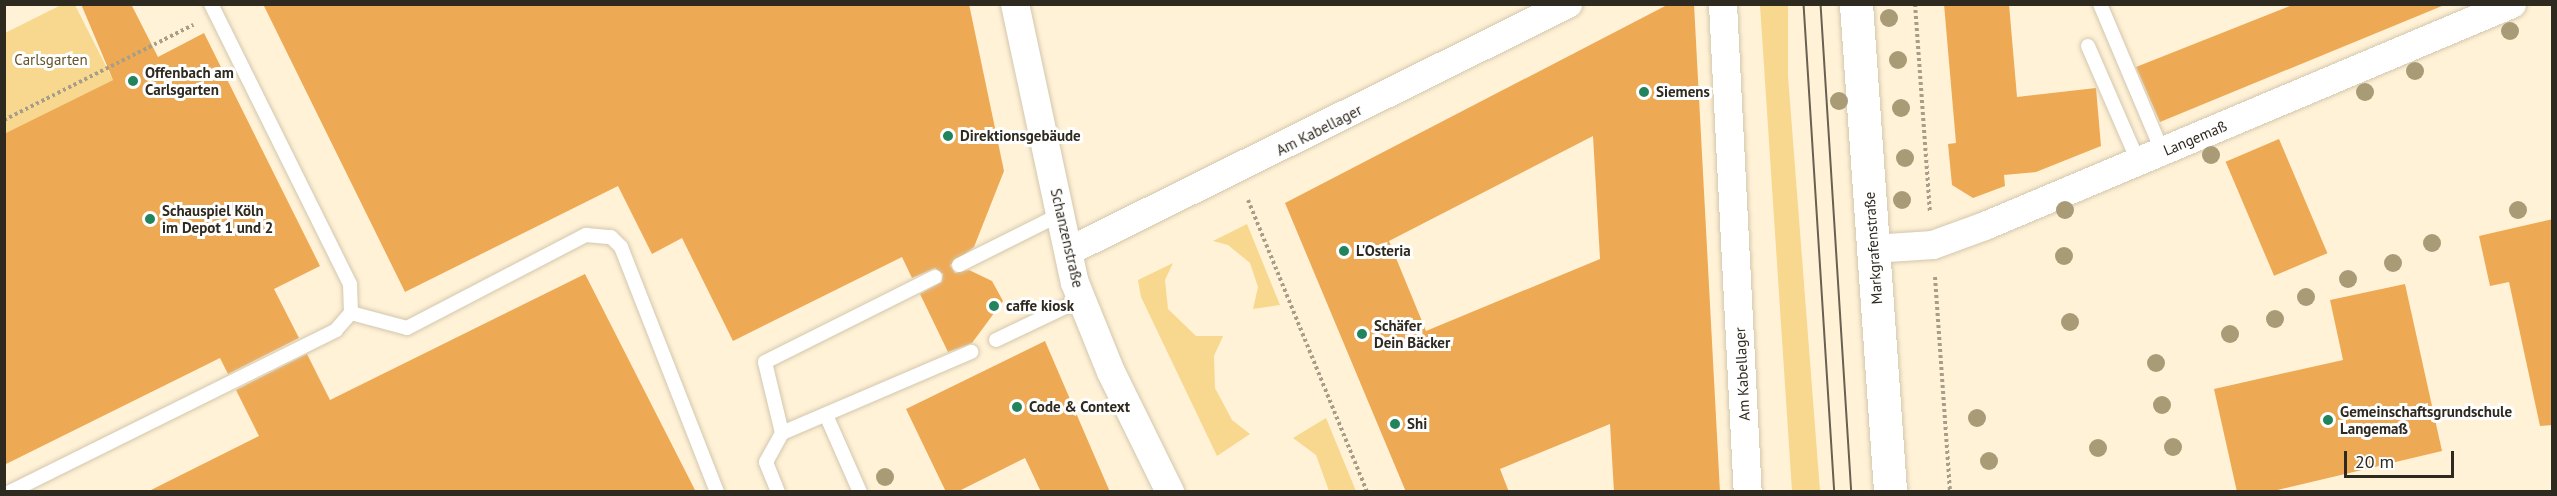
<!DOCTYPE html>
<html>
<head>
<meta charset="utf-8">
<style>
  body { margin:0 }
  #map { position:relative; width:2557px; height:496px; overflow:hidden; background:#fff2d7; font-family:"PT Sans",sans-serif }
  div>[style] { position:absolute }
  .green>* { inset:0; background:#f8d78f }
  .building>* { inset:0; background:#eea954; transform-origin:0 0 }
  .path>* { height:4px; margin-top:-2px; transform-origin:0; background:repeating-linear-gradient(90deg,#a79e8a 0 3px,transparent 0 6px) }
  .roads { filter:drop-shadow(0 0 2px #d3c7ad) drop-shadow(0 0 2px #d3c7ad) }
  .lane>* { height:14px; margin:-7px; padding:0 7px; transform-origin:7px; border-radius:7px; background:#fff }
  .street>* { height:28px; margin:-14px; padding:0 14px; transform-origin:14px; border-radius:14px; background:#fff }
  .secondary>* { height:33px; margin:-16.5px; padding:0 16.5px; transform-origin:16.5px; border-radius:16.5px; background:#fff }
  .tram>* { height:1.5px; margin:-0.75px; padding:0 0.75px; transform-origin:0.75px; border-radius:0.75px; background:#686152 }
  .trees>* { width:18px; height:18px; margin:-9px; border-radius:50%; background:#aa9b77 }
  .dots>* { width:16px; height:16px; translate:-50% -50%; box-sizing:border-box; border:3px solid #fff; border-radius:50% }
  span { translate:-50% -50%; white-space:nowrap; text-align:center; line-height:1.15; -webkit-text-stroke:6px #fff; paint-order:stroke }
  .park-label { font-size:15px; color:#655329 }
  .poi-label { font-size:15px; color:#2f2a20; font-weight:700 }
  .left { translate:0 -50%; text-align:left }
  .street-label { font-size:15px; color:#2f2a20 }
  .frame { position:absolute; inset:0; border:6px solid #2f2a20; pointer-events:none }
  .scale { position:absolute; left:2344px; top:451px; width:110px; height:27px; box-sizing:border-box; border:3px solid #2f2a20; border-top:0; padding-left:8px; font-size:18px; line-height:21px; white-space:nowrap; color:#2f2a20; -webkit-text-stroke:4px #fff; paint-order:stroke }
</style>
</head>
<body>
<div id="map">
  <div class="green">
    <i style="clip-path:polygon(61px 5px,75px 5px,113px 80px,5px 134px,5px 33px)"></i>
    <i style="clip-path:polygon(1760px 5px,1788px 5px,1788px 76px,1820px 491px,1792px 491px)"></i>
    <i style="clip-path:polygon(1247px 224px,1280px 305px,1253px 309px,1258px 287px,1250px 263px,1228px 245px,1213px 241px)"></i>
    <i style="clip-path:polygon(1173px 263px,1165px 280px,1168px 309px,1196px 336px,1223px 336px,1214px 356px,1215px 388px,1232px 420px,1250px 434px,1217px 456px,1141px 297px,1138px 280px)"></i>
    <i style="clip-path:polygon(1326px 418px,1356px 491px,1329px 491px,1316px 455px,1293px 438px)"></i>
  </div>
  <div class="building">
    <i style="clip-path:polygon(81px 4px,131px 4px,158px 57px,204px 33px,320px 266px,274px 289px,299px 338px,228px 374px,220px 358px,4px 465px,4px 134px,113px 80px)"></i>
    <i style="clip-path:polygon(263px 4px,969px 4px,1004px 171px,974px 247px,950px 265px,955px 273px,969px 270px,992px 281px,1003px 301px,972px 343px,948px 352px,920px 294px,942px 282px,943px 274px,935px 268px,912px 278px,902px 257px,733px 341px,682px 238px,652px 254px,618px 186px,405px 292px)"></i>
    <i style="clip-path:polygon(evenodd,1669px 4px,1694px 4px,1720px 492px,1614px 492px,1610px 424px,1500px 469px,1509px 492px,1406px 492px,1285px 203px,1669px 4px,1593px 136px,1600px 259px,1426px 331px,1389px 241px,1593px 136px)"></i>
    <i style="clip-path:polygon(1944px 4px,2009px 4px,2017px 97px,2096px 88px,2101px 146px,2036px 172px,2004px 175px,2005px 186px,1973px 198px,1952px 185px,1948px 144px,1956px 143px)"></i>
    <i style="clip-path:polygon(2295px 4px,2442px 6px,2160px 122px,2136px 67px)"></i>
    <i style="left:2279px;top:139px;width:124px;height:58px;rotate:67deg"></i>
    <i style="clip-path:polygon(2553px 219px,2553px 425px,2540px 426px,2509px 282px,2490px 286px,2479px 236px)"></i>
    <i style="clip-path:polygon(585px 274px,696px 492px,147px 492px,259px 436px,236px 390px,307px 354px,330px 400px)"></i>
    <i style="clip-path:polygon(2405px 284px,2442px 451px,2269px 492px,2237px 492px,2214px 389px,2343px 360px,2330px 300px)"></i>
    <i style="clip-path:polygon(1045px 341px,1110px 492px,1041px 492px,1025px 458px,957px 492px,946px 492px,906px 409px)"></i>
  </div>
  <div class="path">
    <i style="left:1915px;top:4px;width:209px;rotate:85.9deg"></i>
    <i style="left:4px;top:120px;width:212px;rotate:-26.7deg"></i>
    <i style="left:1248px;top:200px;width:315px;rotate:67.8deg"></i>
    <i style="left:1935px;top:277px;width:216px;rotate:86deg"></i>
  </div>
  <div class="roads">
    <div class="lane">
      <i style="left:2100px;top:4px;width:160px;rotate:67.1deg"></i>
      <i style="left:2088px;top:46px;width:125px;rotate:66.5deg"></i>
      <i style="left:959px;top:265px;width:114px;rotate:-26.6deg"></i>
      <i style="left:351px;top:313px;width:58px;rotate:15deg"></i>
      <i style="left:407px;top:328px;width:202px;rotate:-27.5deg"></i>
      <i style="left:586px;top:235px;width:25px;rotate:5deg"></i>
      <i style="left:611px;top:237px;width:14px;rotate:45deg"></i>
      <i style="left:621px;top:247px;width:263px;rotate:68.6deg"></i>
      <i style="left:996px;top:340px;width:95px;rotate:-25.5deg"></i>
      <i style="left:826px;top:415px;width:84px;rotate:66.2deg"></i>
      <i style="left:782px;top:433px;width:73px;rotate:-103.5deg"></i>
      <i style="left:765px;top:362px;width:190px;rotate:-26.6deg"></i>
      <i style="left:10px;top:492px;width:364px;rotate:-26.4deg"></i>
      <i style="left:336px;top:330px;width:23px;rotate:-49deg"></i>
      <i style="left:351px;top:313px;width:29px;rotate:-92deg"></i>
      <i style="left:350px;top:284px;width:313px;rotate:-116.4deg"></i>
      <i style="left:778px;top:492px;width:32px;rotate:-112deg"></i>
      <i style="left:766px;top:462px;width:33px;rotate:-61deg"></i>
      <i style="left:782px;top:433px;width:206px;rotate:-23.2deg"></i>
    </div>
    <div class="street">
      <i style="left:1015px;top:4px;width:285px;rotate:77.9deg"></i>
      <i style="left:1075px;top:283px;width:96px;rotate:68deg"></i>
      <i style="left:1111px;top:372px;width:134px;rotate:63.8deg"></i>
      <i style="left:1723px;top:4px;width:489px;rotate:87.1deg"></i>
      <i style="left:1873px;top:249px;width:60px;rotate:-3.8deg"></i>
      <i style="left:1933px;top:245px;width:55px;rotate:-20.1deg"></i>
      <i style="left:1985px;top:226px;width:572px;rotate:-22.84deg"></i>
      <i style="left:1069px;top:251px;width:557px;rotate:-26.33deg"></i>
    </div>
    <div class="secondary">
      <i style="left:1856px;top:4px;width:489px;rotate:86deg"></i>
    </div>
  </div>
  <div class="tram">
    <i style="left:1804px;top:4px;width:489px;rotate:86.4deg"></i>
    <i style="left:1821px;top:4px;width:489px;rotate:86.4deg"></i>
  </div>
  <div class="trees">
    <i style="left:1889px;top:18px"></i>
    <i style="left:2510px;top:31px"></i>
    <i style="left:1898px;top:60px"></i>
    <i style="left:2415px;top:71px"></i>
    <i style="left:2365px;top:92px"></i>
    <i style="left:1839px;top:101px"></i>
    <i style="left:1901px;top:108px"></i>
    <i style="left:2211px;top:155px"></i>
    <i style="left:1905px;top:158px"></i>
    <i style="left:1902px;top:200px"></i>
    <i style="left:2065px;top:210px"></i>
    <i style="left:2518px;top:210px"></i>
    <i style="left:2432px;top:243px"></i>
    <i style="left:2064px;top:256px"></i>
    <i style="left:2393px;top:263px"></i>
    <i style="left:2348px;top:279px"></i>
    <i style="left:2306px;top:297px"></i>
    <i style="left:2275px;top:319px"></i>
    <i style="left:2070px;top:322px"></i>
    <i style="left:2230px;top:334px"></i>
    <i style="left:2156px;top:363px"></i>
    <i style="left:2162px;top:405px"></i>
    <i style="left:1977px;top:418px"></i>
    <i style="left:2173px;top:447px"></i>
    <i style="left:2098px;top:448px"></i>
    <i style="left:1989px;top:461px"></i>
    <i style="left:885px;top:477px"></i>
  </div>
  <div class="dots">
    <i style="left:133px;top:81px;background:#22845d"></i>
    <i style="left:1644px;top:92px;background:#22845d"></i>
    <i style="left:948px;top:136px;background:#22845d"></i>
    <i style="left:150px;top:219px;background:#22845d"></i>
    <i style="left:1344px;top:251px;background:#22845d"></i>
    <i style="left:994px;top:306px;background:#22845d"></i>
    <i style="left:1362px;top:334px;background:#22845d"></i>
    <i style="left:1017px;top:407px;background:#22845d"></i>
    <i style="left:2328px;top:420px;background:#22845d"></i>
    <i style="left:1395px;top:424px;background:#22845d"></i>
  </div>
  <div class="park-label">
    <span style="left:51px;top:60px">Carlsgarten</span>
  </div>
  <div class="poi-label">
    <span class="left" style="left:145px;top:81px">Offenbach am<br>Carlsgarten</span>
    <span class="left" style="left:1656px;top:92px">Siemens</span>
    <span class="left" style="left:960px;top:136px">Direktionsgebäude</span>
    <span class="left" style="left:162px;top:219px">Schauspiel Köln<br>im Depot 1 und 2</span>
    <span class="left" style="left:1356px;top:251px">L'Osteria</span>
    <span class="left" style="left:1006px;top:306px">caffe kiosk</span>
    <span class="left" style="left:1374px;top:334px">Schäfer<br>Dein Bäcker</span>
    <span class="left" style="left:1029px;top:407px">Code &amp; Context</span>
    <span class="left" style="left:2340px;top:420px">Gemeinschaftsgrundschule<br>Langemaß</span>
    <span class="left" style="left:1407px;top:424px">Shi</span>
  </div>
  <div class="street-label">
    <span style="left:1319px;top:130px;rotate:-27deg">Am Kabellager</span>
    <span style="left:2195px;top:138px;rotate:-23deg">Langemaß</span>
    <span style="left:1067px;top:238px;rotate:77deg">Schanzenstraße</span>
    <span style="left:1873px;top:248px;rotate:-94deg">Markgrafenstraße</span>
    <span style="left:1742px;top:374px;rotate:-93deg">Am Kabellager</span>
  </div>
  <div class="frame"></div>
  <div class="scale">20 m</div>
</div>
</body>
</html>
